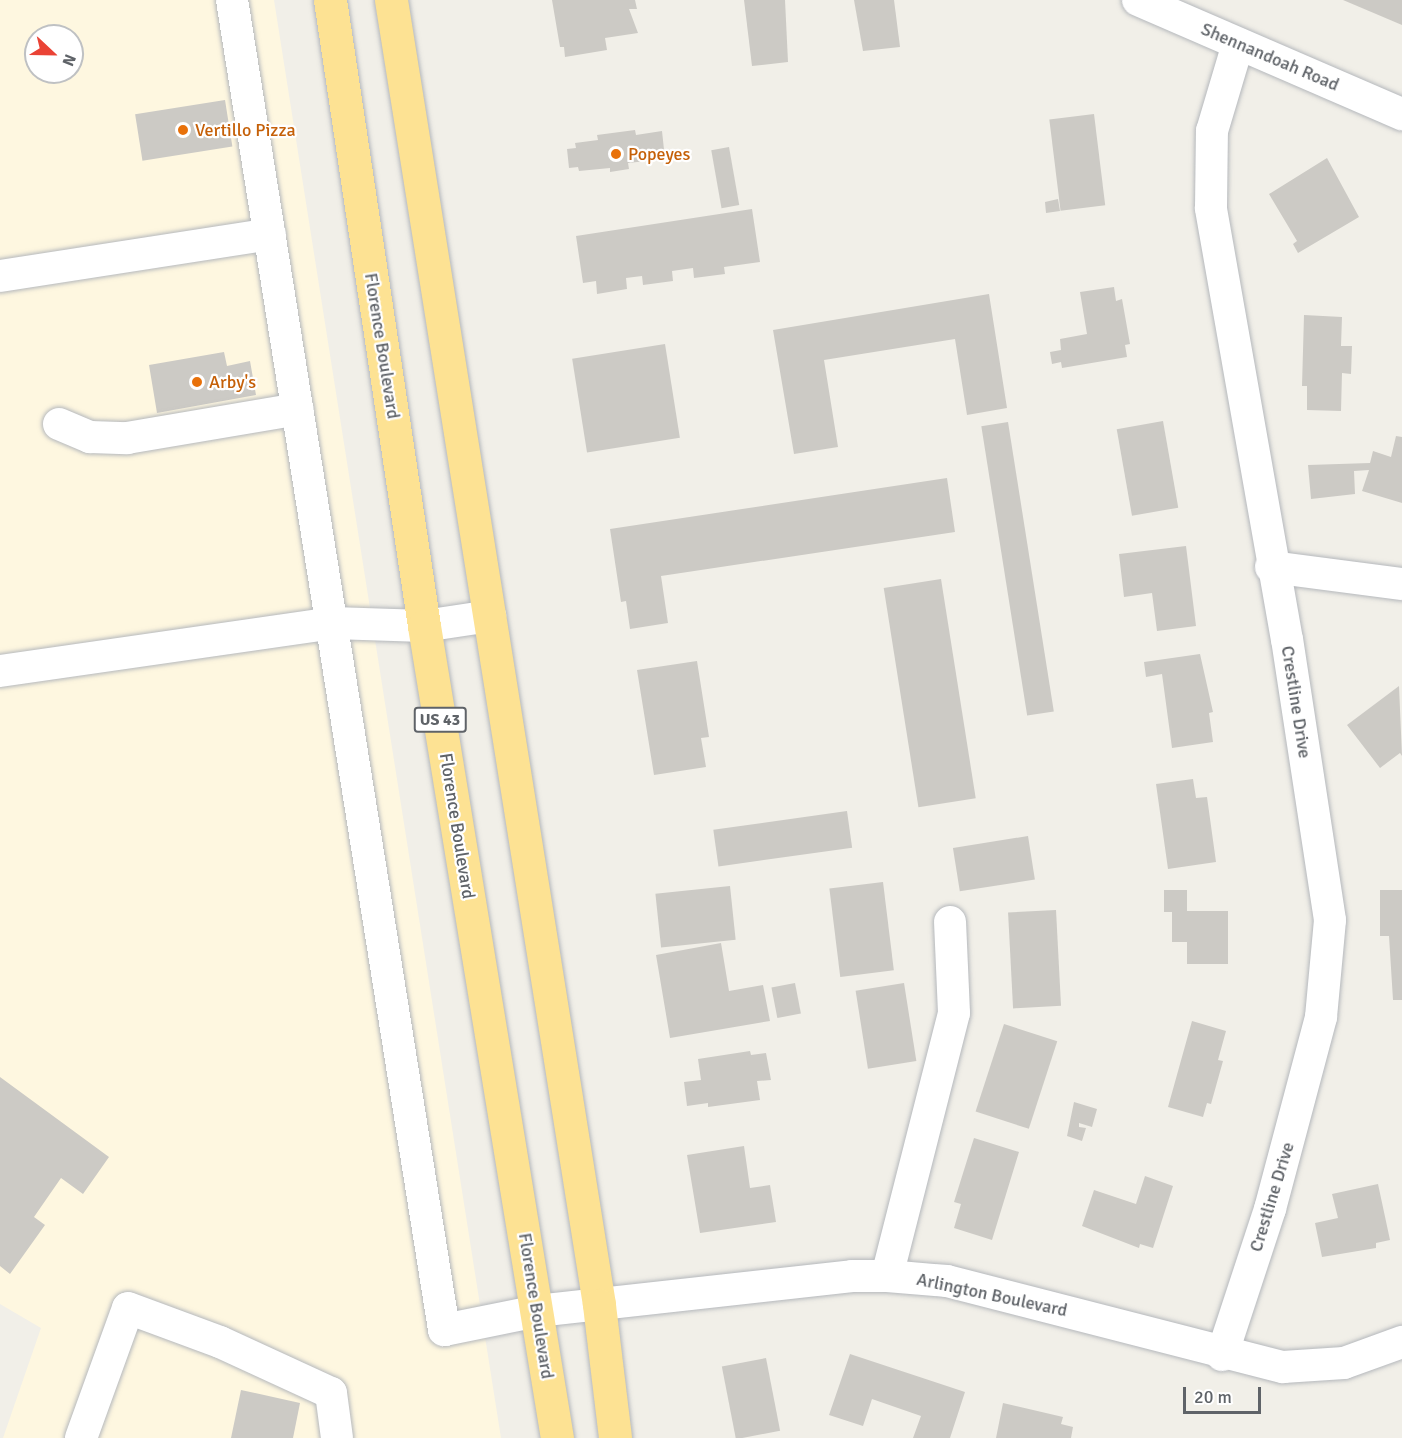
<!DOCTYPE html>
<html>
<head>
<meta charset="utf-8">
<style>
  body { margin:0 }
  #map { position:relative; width:1402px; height:1438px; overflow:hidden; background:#f1efe8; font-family:Signika,sans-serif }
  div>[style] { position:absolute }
  .commercial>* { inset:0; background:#fef7e0 }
  .building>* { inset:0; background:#cccac5; transform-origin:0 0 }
  .roads { filter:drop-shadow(0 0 2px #b5b8bc) drop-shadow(0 0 2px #b5b8bc) }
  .minor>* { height:32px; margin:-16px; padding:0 16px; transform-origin:16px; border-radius:16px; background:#fff }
  .highway>* { height:33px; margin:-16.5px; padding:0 16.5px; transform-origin:16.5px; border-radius:16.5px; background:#fde293 }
  .dots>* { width:16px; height:16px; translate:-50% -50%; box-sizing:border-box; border:3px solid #fff; border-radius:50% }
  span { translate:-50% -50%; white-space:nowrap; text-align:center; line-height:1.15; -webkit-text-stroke:4.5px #fff; paint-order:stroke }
  .shield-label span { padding:2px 4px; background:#fff; border:2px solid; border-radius:4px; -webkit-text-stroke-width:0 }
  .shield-label { font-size:16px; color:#5f6368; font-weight:700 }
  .street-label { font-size:18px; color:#5f6368 }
  .food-label { font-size:18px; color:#c56008 }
  .left { translate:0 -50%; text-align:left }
  .north { position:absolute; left:24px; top:24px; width:60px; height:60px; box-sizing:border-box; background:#fff; border:2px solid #bfc1c3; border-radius:50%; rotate:112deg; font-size:16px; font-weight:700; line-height:24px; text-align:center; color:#5f6368 }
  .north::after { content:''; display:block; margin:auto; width:21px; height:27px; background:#ea4335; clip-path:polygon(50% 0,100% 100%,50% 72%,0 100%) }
  .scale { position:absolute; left:1183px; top:1387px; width:78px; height:27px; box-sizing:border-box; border:3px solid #5f6368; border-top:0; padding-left:8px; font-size:18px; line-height:21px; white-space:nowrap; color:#5f6368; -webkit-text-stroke:4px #fff; paint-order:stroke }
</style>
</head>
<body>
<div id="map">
  <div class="commercial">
    <i style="clip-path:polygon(evenodd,0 0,274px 0,501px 1438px,3px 1438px,41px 1328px,0 1304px,0 0,36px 36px,72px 36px,72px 72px,36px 72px,36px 36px)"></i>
  </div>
  <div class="building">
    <i style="clip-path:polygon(552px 0,635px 0,637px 9px,629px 9px,638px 33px,605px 38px,607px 50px,565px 57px,564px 47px,560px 47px)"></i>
    <i style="clip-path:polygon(744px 0,785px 0,788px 62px,752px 66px)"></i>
    <i style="clip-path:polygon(854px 0,894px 0,900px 47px,863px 51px)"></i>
    <i style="clip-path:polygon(1343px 0,1402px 0,1402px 25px)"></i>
    <i style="left:225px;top:100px;width:47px;height:91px;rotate:81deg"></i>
    <i style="left:1094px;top:114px;width:92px;height:45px;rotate:83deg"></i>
    <i style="clip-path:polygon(635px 130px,636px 135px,662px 131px,665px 159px,628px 163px,629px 169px,610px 172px,610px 168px,579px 171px,578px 167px,569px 168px,567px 149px,576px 148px,575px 143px,598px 140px,597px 135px)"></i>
    <i style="left:729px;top:147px;width:59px;height:18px;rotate:80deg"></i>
    <i style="clip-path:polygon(1327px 158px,1359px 217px,1298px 253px,1293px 244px,1297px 241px,1269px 194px)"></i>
    <i style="clip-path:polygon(1058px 199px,1060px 211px,1046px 213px,1045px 202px)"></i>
    <i style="clip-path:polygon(752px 209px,760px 262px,724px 267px,725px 274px,694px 278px,693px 268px,672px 271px,673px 281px,643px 285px,642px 276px,626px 278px,627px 289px,597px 294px,596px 281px,583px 283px,576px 236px)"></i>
    <i style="clip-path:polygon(1114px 287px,1116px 301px,1122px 299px,1130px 344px,1125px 345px,1127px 357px,1062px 368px,1061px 362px,1052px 364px,1050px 352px,1061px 350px,1060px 339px,1087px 334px,1080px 292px)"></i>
    <i style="clip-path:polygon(989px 294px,1007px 408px,967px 415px,955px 339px,824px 360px,838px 447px,794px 454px,773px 330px)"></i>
    <i style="clip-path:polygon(1304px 315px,1342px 317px,1341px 346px,1352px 346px,1351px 374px,1342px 373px,1341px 411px,1307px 410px,1307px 386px,1302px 386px)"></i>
    <i style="left:665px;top:344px;width:95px;height:94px;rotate:81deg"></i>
    <i style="clip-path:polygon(224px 352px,227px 366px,250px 361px,256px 395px,157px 413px,149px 365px)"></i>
    <i style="left:1163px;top:421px;width:88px;height:47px;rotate:80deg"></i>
    <i style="left:1008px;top:422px;width:293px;height:27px;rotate:81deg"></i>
    <i style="clip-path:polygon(1396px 436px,1402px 437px,1402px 503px,1362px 491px,1369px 470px,1354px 471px,1355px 494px,1311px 499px,1308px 465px,1370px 463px,1373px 451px,1391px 457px)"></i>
    <i style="clip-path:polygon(947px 478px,955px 532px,661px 576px,668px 623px,630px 629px,626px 601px,621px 602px,610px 529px)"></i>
    <i style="clip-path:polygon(1186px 546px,1196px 626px,1157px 631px,1152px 593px,1124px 597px,1119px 554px)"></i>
    <i style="left:941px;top:579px;width:222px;height:58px;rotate:81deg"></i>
    <i style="clip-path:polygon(1200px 654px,1213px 712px,1209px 713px,1213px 742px,1172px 748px,1162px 674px,1146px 677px,1144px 662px)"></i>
    <i style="clip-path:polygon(697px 661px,709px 737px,701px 738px,706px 767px,654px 775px,637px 670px)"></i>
    <i style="clip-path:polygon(1399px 686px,1402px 756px,1400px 753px,1380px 768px,1347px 725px)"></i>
    <i style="clip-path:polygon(1193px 779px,1196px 798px,1207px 797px,1216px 862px,1168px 869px,1156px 784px)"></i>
    <i style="left:847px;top:811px;width:37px;height:135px;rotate:82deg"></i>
    <i style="left:1028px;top:836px;width:44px;height:76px;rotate:81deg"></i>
    <i style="left:883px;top:882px;width:89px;height:54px;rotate:83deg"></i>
    <i style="left:730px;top:886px;width:54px;height:75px;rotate:84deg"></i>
    <i style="clip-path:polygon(1164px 890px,1187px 890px,1187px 911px,1228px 911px,1228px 964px,1187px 964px,1187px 942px,1172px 942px,1172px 912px,1164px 912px)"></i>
    <i style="clip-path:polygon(1380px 890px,1402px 890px,1402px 1000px,1393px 1000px,1389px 936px,1380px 936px)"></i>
    <i style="left:1056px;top:910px;width:96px;height:48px;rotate:87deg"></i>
    <i style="clip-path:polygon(721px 943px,729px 991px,763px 985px,770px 1021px,670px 1038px,656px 955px)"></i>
    <i style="left:795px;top:983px;width:31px;height:24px;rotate:79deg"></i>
    <i style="left:904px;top:983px;width:79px;height:49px;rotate:81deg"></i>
    <i style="clip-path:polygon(1192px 1021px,1226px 1031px,1218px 1060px,1223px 1061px,1211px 1104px,1207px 1103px,1203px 1117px,1168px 1107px)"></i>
    <i style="left:1004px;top:1024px;width:56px;height:92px;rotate:18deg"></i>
    <i style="clip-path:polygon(750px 1051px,751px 1055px,766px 1053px,771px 1080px,757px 1081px,760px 1100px,708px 1107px,708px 1103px,687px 1106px,684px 1082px,701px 1080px,698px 1059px)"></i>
    <i style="clip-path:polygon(0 1077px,109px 1157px,83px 1194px,61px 1178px,34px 1217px,45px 1225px,10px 1274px,0 1266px)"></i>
    <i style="clip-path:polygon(1074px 1102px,1097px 1109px,1092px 1127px,1079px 1123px,1079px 1127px,1086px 1128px,1082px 1141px,1067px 1136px)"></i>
    <i style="clip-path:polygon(974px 1138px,1019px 1152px,992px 1240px,954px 1228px,961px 1204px,954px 1202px)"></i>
    <i style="clip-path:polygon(744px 1146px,750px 1188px,770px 1185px,776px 1222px,700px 1233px,687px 1155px)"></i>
    <i style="clip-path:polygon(1145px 1176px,1173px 1186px,1153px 1248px,1140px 1244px,1139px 1248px,1082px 1226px,1094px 1190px,1136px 1204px)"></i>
    <i style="clip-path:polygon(1378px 1184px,1390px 1240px,1376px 1243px,1376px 1248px,1322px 1257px,1315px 1223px,1338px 1218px,1332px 1194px)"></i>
    <i style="clip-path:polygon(850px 1354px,965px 1392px,950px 1438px,913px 1438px,921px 1416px,872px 1399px,863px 1426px,829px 1415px)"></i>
    <i style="left:766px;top:1358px;width:74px;height:45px;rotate:79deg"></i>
    <i style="clip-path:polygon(241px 1390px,300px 1403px,293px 1438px,231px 1438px)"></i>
    <i style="clip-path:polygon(1003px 1403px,1063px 1417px,1061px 1424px,1073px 1427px,1071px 1438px,996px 1438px)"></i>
  </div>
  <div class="roads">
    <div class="minor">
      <i style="left:232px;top:0;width:1347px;rotate:80.94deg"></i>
      <i style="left:444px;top:1330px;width:95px;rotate:-11.5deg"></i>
      <i style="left:537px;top:1311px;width:317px;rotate:-6.3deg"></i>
      <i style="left:852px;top:1276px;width:35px"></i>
      <i style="left:887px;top:1276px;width:60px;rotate:4.8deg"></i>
      <i style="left:947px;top:1281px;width:347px;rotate:14.4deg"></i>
      <i style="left:1283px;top:1367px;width:61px;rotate:-3.8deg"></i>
      <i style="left:1344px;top:1363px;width:62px;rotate:-19.9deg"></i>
      <i style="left:1138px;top:0;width:288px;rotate:23.4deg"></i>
      <i style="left:0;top:276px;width:273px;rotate:-8.8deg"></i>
      <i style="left:59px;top:424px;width:34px;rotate:23deg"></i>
      <i style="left:90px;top:437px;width:37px;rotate:2deg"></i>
      <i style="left:127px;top:438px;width:173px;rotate:-9.6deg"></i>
      <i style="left:1271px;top:567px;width:132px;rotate:7.4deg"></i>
      <i style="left:0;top:671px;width:336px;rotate:-8.2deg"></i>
      <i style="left:333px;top:623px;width:91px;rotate:1.9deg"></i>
      <i style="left:424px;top:626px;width:67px;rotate:-8.6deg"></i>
      <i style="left:887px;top:1276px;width:271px;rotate:-75.7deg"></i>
      <i style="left:954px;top:1013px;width:91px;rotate:-92.5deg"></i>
      <i style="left:1222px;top:1355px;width:154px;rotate:-71.8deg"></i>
      <i style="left:1270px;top:1209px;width:199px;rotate:-75.1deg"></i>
      <i style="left:1321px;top:1017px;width:97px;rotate:-84.7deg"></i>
      <i style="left:1330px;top:920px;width:283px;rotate:-98.7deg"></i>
      <i style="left:1287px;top:640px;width:439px;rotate:-100deg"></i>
      <i style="left:1211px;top:208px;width:77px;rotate:-89.3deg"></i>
      <i style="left:1212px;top:131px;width:91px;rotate:-73.4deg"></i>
      <i style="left:81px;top:1438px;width:138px;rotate:-70.1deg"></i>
      <i style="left:128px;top:1308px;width:98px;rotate:20.3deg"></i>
      <i style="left:220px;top:1342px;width:122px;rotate:24.7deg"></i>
      <i style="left:331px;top:1393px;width:45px;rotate:82.4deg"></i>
    </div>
    <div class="highway">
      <i style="left:330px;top:0;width:633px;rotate:81.46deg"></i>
      <i style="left:424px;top:626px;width:823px;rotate:80.7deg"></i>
      <i style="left:391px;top:0;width:1321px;rotate:80.94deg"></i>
      <i style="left:599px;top:1305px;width:134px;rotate:83.1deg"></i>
    </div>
  </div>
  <div class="dots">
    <i style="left:183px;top:130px;background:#e8710a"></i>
    <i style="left:616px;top:154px;background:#e8710a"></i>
    <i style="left:197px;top:382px;background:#e8710a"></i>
  </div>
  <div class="shield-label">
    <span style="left:440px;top:720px">US 43</span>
  </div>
  <div class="street-label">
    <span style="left:1270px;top:57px;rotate:23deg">Shennandoah Road</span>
    <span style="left:382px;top:346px;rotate:81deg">Florence Boulevard</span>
    <span style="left:1296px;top:702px;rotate:81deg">Crestline Drive</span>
    <span style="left:457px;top:826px;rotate:81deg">Florence Boulevard</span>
    <span style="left:1272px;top:1197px;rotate:-73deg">Crestline Drive</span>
    <span style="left:992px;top:1295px;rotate:12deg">Arlington Boulevard</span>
    <span style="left:536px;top:1306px;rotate:81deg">Florence Boulevard</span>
  </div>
  <div class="food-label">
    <span class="left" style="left:195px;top:130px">Vertillo Pizza</span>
    <span class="left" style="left:628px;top:154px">Popeyes</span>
    <span class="left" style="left:209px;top:382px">Arby's</span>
  </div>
  <div class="north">N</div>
  <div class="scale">20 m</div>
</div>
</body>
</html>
